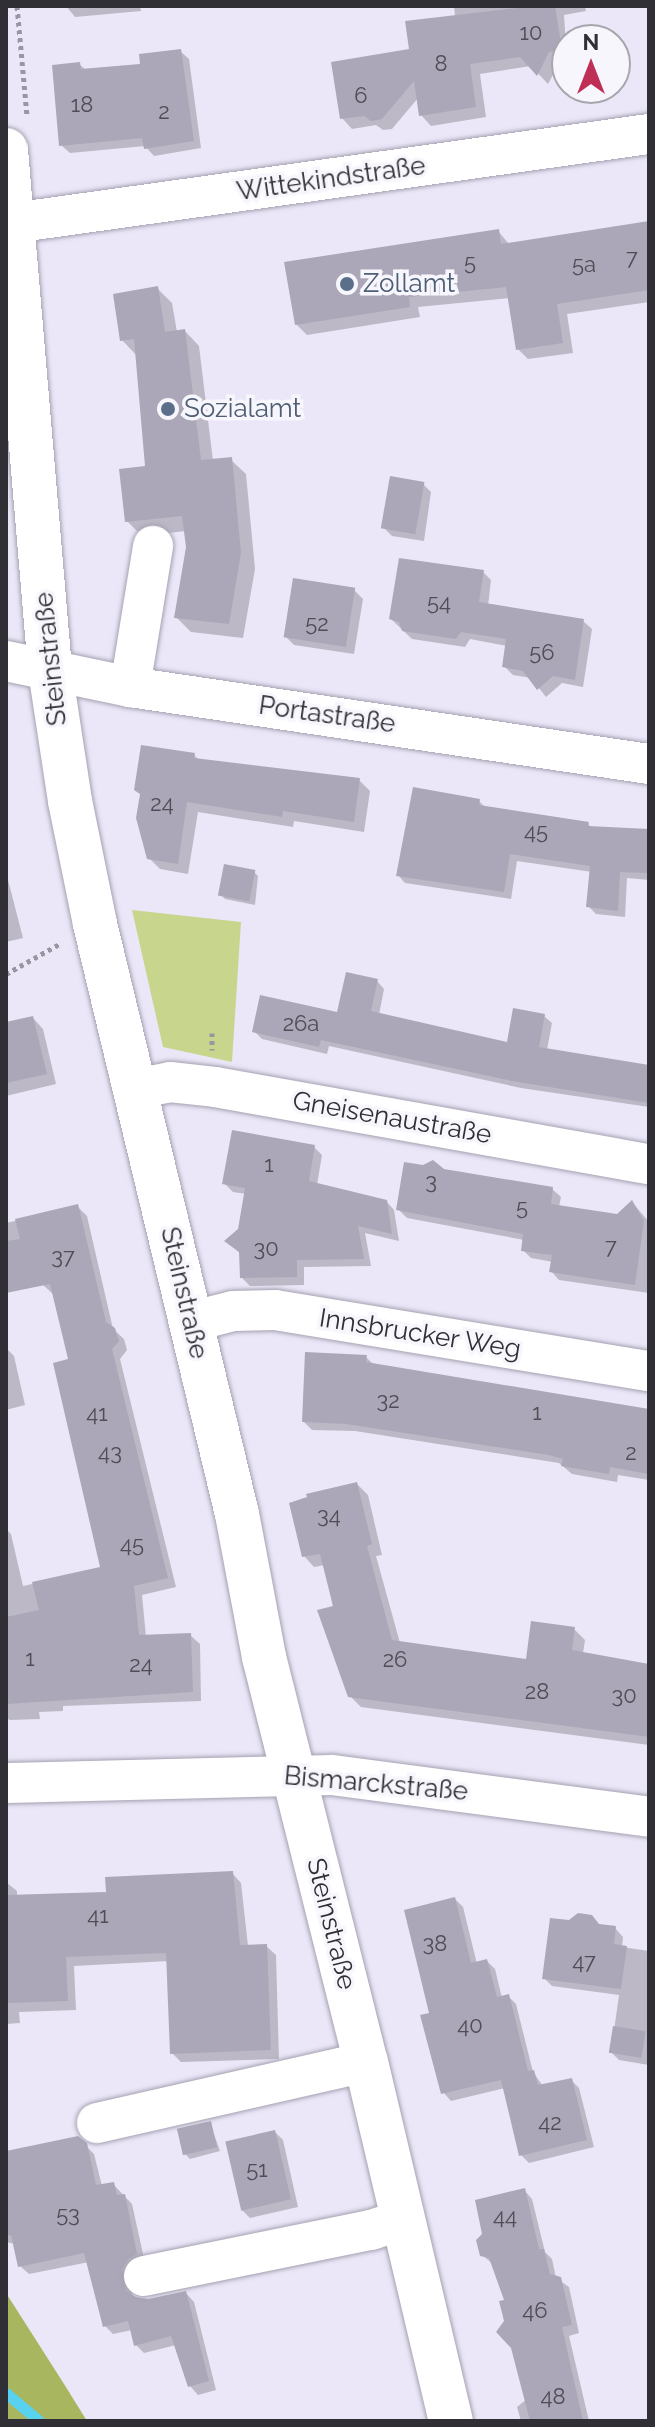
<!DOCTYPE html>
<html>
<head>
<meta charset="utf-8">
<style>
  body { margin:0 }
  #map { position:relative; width:655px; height:2427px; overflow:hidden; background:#ebe7f8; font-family:Raleway,sans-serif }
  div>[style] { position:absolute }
  .green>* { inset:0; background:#c8d58d }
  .forest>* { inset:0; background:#a8b65f }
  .shadow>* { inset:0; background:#0003 }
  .stream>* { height:11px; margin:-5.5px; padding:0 5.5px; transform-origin:5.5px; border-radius:5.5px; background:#59d2f0 }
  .building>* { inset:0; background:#aba7b8; transform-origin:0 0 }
  .path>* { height:5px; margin-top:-2.5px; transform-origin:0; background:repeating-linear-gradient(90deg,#9995a2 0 4px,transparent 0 8px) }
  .roads { filter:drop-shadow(0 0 2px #a5a1b1) drop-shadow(0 0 2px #a5a1b1) }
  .minor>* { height:40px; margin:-20px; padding:0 20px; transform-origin:20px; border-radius:20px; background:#fff }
  .major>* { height:44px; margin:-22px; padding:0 22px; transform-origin:22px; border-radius:22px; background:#fff }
  .dots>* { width:22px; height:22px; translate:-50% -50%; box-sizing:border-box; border:4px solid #f7f6fd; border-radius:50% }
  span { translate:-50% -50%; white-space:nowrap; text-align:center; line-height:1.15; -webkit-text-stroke:7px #f7f6fd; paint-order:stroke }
  .number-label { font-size:22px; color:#504d56 }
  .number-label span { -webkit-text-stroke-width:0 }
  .street-label { font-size:26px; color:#312f36 }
  .service-label { font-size:26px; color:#4e5e75 }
  .left { translate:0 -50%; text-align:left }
  .frame { position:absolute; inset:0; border:8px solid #312f36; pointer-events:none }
  .north { position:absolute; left:551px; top:24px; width:80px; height:80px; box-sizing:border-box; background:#f7f6fd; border:2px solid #a8a6ad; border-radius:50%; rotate:0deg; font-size:22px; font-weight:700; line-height:32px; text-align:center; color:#312f36 }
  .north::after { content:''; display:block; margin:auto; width:28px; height:36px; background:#bf2f55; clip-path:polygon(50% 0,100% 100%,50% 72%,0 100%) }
</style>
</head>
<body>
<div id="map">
  <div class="green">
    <i style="clip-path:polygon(132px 910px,241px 922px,232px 1062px,163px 1047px)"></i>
  </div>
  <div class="forest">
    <i style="clip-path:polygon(6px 2293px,64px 2384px,87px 2421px,6px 2421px)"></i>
  </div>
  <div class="shadow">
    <i style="clip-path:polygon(66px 6px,140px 6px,141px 11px,75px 17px)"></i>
    <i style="clip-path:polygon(454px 6px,585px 6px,586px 11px,564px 15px,567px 61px,560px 62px,548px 84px,531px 66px,480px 74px,486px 117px,431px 126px,421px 115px,418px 98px,392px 129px,383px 130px,376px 125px,352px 129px,342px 118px,412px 51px,455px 16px)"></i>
    <i style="clip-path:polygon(180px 51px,189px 59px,201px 148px,154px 156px,145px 146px,70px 153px,61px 145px,79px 64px,86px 70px,142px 66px)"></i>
    <i style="clip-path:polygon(649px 225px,649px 302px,567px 314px,573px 353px,528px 359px,518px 349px,510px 298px,418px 307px,420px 317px,307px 335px,296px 324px,498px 231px,509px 244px)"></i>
    <i style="clip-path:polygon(157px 288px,172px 303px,177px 332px,185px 331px,199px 346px,213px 461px,231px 460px,246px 474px,255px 569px,243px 638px,191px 632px,177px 618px,188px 548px,186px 531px,142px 536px,127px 521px,148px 468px,137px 356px,122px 340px)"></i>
    <i style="clip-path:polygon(423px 484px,431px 492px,424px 541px,392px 536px,383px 527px)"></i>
    <i style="clip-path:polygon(483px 572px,491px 580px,488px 606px,583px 621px,592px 629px,583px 687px,562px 683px,546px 697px,531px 678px,513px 675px,504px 666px,507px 646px,470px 639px,465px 647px,412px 639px,391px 619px)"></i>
    <i style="clip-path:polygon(354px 590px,363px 599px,354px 654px,294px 645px,285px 636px)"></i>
    <i style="clip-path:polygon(194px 755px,199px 760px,359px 780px,370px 791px,364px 832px,294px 821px,293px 827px,198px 812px,188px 874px,160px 869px,149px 858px)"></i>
    <i style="clip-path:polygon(479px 801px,486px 808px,588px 824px,592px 828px,649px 831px,649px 880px,627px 878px,625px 917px,596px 914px,588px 906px,592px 872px,517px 861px,511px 899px,405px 883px,398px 875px)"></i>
    <i style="clip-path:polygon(6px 872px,23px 938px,6px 942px)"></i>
    <i style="clip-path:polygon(254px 872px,258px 876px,255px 905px,225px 899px,221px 895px)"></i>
    <i style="clip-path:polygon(377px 981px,384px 989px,379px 1015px,509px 1044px,544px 1016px,552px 1023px,547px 1050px,649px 1067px,649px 1107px,521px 1088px,329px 1046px,327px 1054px,262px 1039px,254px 1031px,339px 1015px)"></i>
    <i style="clip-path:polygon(33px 1018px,43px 1029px,56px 1084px,6px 1096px,6px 1024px)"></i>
    <i style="clip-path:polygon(314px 1147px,322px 1155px,317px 1185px,386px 1201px,394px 1210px,399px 1241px,365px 1233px,371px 1266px,304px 1267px,304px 1285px,250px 1286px,242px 1278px,241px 1254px,227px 1241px,240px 1230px,246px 1194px,233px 1192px,225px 1184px)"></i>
    <i style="clip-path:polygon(443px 1170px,552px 1189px,561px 1197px,559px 1207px,618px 1216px,632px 1202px,649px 1222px,649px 1293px,559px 1280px,551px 1271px,553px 1262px,531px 1258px,523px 1250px,524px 1240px,407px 1218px,398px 1209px)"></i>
    <i style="clip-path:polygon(78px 1207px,87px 1216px,113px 1329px,124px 1339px,127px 1350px,120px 1359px,176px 1587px,142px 1595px,146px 1637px,190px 1635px,200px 1644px,201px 1701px,63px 1706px,63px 1711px,39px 1712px,40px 1719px,10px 1720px,6px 1718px,6px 1529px,11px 1534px,23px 1586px,102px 1569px,70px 1361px,53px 1294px,43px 1285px,6px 1264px,6px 1223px)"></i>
    <i style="clip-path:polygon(6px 1348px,14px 1356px,25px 1405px,6px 1410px)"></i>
    <i style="clip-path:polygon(366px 1357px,374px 1365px,649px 1411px,649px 1480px,618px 1475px,617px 1482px,572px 1474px,559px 1463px,355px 1431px,312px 1430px,304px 1422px)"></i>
    <i style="clip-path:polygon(357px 1484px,368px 1495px,382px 1555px,376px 1556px,400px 1643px,528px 1662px,574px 1629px,585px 1640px,583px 1653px,649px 1665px,649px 1745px,361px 1707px,350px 1696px,325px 1565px,314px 1567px,304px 1556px)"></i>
    <i style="clip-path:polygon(232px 1873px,241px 1883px,248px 1946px,266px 1946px,276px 1955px,279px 2059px,181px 2062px,172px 2053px,169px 1961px,74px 1966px,76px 2010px,19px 2012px,20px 2023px,6px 2024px,6px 1882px,17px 1891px,17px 1897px,108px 1894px)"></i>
    <i style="clip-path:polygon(455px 1899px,463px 1907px,477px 1964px,487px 1961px,495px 1969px,502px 1998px,508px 1996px,516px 2004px,533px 2072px,543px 2086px,571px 2080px,579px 2088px,594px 2147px,529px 2163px,521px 2155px,505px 2088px,451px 2101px,443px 2092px,431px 2014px)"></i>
    <i style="clip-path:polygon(600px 1926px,615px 1928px,623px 1937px,622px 1947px,649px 1951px,649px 2065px,619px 2060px,611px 2052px,619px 1995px,552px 1986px,544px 1978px)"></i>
    <i style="clip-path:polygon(210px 2123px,220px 2151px,190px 2159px,186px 2155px)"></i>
    <i style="clip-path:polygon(275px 2132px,283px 2140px,298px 2207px,250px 2218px,241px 2209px)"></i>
    <i style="clip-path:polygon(78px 2138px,94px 2154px,102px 2186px,113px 2184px,132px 2204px,145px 2263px,130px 2279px,133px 2298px,148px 2301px,186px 2293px,194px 2302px,216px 2390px,198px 2395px,190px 2386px,176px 2345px,144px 2353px,136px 2345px,132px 2330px,113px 2334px,105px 2326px,89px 2262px,29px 2274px,20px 2266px,15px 2244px,6px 2242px,6px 2153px)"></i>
    <i style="clip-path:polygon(524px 2190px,532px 2199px,545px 2252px,552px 2259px,556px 2278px,569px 2287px,579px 2333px,569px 2336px,589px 2421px,521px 2421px,517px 2407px,527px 2399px,506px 2321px,506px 2301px,493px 2264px,482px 2255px)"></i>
  </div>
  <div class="stream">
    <i style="left:6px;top:2393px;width:43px;rotate:40.3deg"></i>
  </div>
  <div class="building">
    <i style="clip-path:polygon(534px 6px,555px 6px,562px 50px,549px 52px,537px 76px,520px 57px,470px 64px,476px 107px,419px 116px,414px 81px,382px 119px,371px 121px,364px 116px,340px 119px,331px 62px,409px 49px,405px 21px)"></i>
    <i style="clip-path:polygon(181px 49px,194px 141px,144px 149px,142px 138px,59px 146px,52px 65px,80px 62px,81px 69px,140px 64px,139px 54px)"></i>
    <i style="clip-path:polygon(649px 221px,649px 290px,557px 304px,563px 343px,516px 350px,506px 287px,409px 297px,410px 307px,295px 325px,284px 262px,499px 229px,501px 244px)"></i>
    <i style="clip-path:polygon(158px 286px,165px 332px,185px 329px,201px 460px,232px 457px,241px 553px,229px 624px,174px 618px,186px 547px,182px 516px,125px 522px,119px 469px,145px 466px,134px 339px,120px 341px,113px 294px)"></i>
    <i style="left:390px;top:476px;width:35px;height:53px;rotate:10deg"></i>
    <i style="clip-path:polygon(399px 558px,484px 570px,479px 602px,584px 619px,575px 680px,553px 676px,537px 690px,523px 671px,502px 667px,506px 639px,461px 632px,456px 639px,402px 631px,399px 622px,389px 619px)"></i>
    <i style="left:293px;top:578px;width:63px;height:60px;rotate:9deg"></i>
    <i style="clip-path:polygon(141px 745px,195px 753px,194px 758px,360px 778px,354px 822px,283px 811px,282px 817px,187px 802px,178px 864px,147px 859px,136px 818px,140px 794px,134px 790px)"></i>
    <i style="clip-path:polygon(413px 787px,480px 799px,479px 805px,589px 822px,588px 826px,649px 829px,649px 873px,620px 872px,618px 911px,586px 907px,590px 866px,510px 854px,504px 892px,396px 876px)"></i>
    <i style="left:224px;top:864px;width:32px;height:32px;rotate:11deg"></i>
    <i style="clip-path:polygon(346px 972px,378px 979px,371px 1011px,507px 1042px,513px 1008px,545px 1014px,539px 1047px,649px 1065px,649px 1103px,512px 1081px,321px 1040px,319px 1047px,252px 1032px,260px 995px,337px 1012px)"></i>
    <i style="clip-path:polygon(33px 1016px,47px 1074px,6px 1083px,6px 1022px)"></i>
    <i style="clip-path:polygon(232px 1130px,315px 1145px,309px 1181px,387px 1200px,392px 1234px,358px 1226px,364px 1259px,297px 1260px,297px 1277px,240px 1278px,239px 1252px,224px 1241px,238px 1229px,245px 1188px,222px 1184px)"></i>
    <i style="clip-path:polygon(433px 1160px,444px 1169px,553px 1187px,551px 1204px,617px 1214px,632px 1200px,644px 1221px,635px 1285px,549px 1272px,552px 1255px,521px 1251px,523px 1234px,396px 1210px,404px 1162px,423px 1165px)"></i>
    <i style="clip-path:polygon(78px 1204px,106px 1322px,115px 1328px,119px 1341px,112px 1349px,168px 1578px,134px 1586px,139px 1635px,191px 1633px,193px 1692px,6px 1704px,6px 1617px,39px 1610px,32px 1582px,100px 1567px,53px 1363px,68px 1359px,50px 1284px,6px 1293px,6px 1241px,20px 1239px,15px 1219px)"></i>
    <i style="clip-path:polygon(305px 1352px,367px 1355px,366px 1362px,649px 1409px,649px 1474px,610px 1467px,609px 1474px,561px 1466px,563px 1459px,549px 1455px,346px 1424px,302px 1422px)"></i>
    <i style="clip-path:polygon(357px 1482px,372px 1544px,367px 1546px,392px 1640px,526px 1659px,531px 1621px,575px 1627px,572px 1650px,649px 1664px,649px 1737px,348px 1697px,317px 1610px,333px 1606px,320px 1554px,302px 1557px,289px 1503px,307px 1497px,306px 1494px)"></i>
    <i style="clip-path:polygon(233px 1871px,240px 1945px,267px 1944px,271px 2050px,170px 2054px,166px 1953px,66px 1957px,68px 2001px,6px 2003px,6px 1895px,106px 1892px,105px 1877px)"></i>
    <i style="clip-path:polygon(455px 1897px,471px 1963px,487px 1959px,497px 1997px,509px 1994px,528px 2071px,534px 2070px,538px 2085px,572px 2078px,587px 2140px,519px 2156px,501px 2080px,441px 2094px,420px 2015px,429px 2013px,404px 1910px)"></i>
    <i style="clip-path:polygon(578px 1913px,592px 1915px,599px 1924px,616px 1926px,614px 1944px,627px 1946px,621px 1989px,542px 1979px,550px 1918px,569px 1920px)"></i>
    <i style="left:613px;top:2026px;width:33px;height:27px;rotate:9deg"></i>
    <i style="left:211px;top:2121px;width:27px;height:35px;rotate:77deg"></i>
    <i style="left:275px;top:2130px;width:71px;height:51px;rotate:77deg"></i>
    <i style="clip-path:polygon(78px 2136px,87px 2143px,96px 2185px,114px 2182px,117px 2195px,125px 2194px,137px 2254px,128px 2259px,122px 2269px,126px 2291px,136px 2297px,148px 2299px,186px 2291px,209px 2381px,188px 2387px,171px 2336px,134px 2346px,128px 2321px,103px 2327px,84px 2253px,18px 2267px,11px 2235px,6px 2236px,6px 2151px)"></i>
    <i style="clip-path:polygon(525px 2188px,539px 2249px,544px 2249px,550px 2274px,561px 2277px,572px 2325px,562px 2327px,583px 2421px,530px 2421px,511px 2348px,496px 2332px,504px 2321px,499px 2301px,504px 2300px,489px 2258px,480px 2256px,476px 2240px,482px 2234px,475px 2200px)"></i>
  </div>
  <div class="path">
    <i style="left:17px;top:6px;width:110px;rotate:84.8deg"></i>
    <i style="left:6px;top:974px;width:63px;rotate:-29.4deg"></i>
    <i style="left:212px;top:1033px;width:17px;rotate:90deg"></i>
  </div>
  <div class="roads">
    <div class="minor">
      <i style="left:13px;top:223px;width:642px;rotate:-7.97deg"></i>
      <i style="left:6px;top:661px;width:127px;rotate:11.8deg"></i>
      <i style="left:130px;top:687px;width:525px;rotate:8.44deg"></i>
      <i style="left:130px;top:687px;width:143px;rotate:-80.7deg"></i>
      <i style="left:135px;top:1089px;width:36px;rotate:-11deg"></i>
      <i style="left:170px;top:1082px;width:45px;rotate:6.3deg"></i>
      <i style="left:215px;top:1087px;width:441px;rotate:10.1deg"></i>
      <i style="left:190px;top:1322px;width:44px;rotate:-14.3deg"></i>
      <i style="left:233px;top:1311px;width:42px;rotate:-1.4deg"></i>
      <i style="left:275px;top:1310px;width:379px;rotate:9.3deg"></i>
      <i style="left:6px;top:1783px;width:326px;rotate:-1.4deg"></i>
      <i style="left:332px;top:1775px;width:320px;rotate:7.5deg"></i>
      <i style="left:97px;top:2123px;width:276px;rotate:-12.8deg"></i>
      <i style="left:144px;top:2276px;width:232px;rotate:-11.5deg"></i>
      <i style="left:371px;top:2230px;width:35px;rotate:-18deg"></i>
    </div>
    <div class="major">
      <i style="left:6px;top:150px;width:522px;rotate:85.16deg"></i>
      <i style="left:50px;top:670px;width:133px;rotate:81.3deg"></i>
      <i style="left:70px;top:801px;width:126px;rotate:78.5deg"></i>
      <i style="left:95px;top:924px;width:607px;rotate:76.47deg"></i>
      <i style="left:237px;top:1514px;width:146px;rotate:79.3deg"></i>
      <i style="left:264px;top:1657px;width:418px;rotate:75.9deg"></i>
      <i style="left:366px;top:2062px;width:369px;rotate:76.7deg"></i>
    </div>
  </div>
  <div class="dots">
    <i style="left:347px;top:284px;background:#5c6f8a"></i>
    <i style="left:168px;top:409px;background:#5c6f8a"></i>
  </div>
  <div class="number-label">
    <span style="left:531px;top:33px">10</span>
    <span style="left:441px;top:64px">8</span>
    <span style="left:361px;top:96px">6</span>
    <span style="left:82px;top:105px">18</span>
    <span style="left:164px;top:112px">2</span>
    <span style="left:632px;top:258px">7</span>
    <span style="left:470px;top:263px">5</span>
    <span style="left:584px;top:265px">5a</span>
    <span style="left:439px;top:603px">54</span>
    <span style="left:317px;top:624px">52</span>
    <span style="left:542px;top:653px">56</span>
    <span style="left:162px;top:804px">24</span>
    <span style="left:536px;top:832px">45</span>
    <span style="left:301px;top:1024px">26a</span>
    <span style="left:269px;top:1165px">1</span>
    <span style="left:431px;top:1182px">3</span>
    <span style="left:522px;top:1208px">5</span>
    <span style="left:611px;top:1247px">7</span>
    <span style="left:266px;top:1249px">30</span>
    <span style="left:63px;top:1257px">37</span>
    <span style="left:388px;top:1401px">32</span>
    <span style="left:537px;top:1413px">1</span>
    <span style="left:97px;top:1414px">41</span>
    <span style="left:110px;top:1453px">43</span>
    <span style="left:631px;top:1453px">2</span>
    <span style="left:329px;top:1516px">34</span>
    <span style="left:132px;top:1545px">45</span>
    <span style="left:30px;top:1659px">1</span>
    <span style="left:395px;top:1660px">26</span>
    <span style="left:141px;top:1665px">24</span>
    <span style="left:537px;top:1692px">28</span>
    <span style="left:624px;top:1696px">30</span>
    <span style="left:98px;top:1916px">41</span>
    <span style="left:435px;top:1944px">38</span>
    <span style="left:584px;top:1962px">47</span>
    <span style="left:470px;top:2026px">40</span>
    <span style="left:550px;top:2123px">42</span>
    <span style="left:257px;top:2170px">51</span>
    <span style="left:68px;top:2215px">53</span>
    <span style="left:505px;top:2217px">44</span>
    <span style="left:535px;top:2311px">46</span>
    <span style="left:553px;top:2397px">48</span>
  </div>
  <div class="street-label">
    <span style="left:331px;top:179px;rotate:-8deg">Wittekindstraße</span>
    <span style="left:51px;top:659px;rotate:-96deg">Steinstraße</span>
    <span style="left:327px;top:715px;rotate:8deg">Portastraße</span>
    <span style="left:392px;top:1118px;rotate:10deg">Gneisenaustraße</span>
    <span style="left:184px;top:1293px;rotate:77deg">Steinstraße</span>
    <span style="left:420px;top:1334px;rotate:9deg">Innsbrucker Weg</span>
    <span style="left:376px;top:1784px;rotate:5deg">Bismarckstraße</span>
    <span style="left:331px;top:1924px;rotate:76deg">Steinstraße</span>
  </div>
  <div class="service-label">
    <span class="left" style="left:363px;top:284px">Zollamt</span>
    <span class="left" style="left:184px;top:409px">Sozialamt</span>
  </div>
  <div class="frame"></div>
  <div class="north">N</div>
</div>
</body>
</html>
